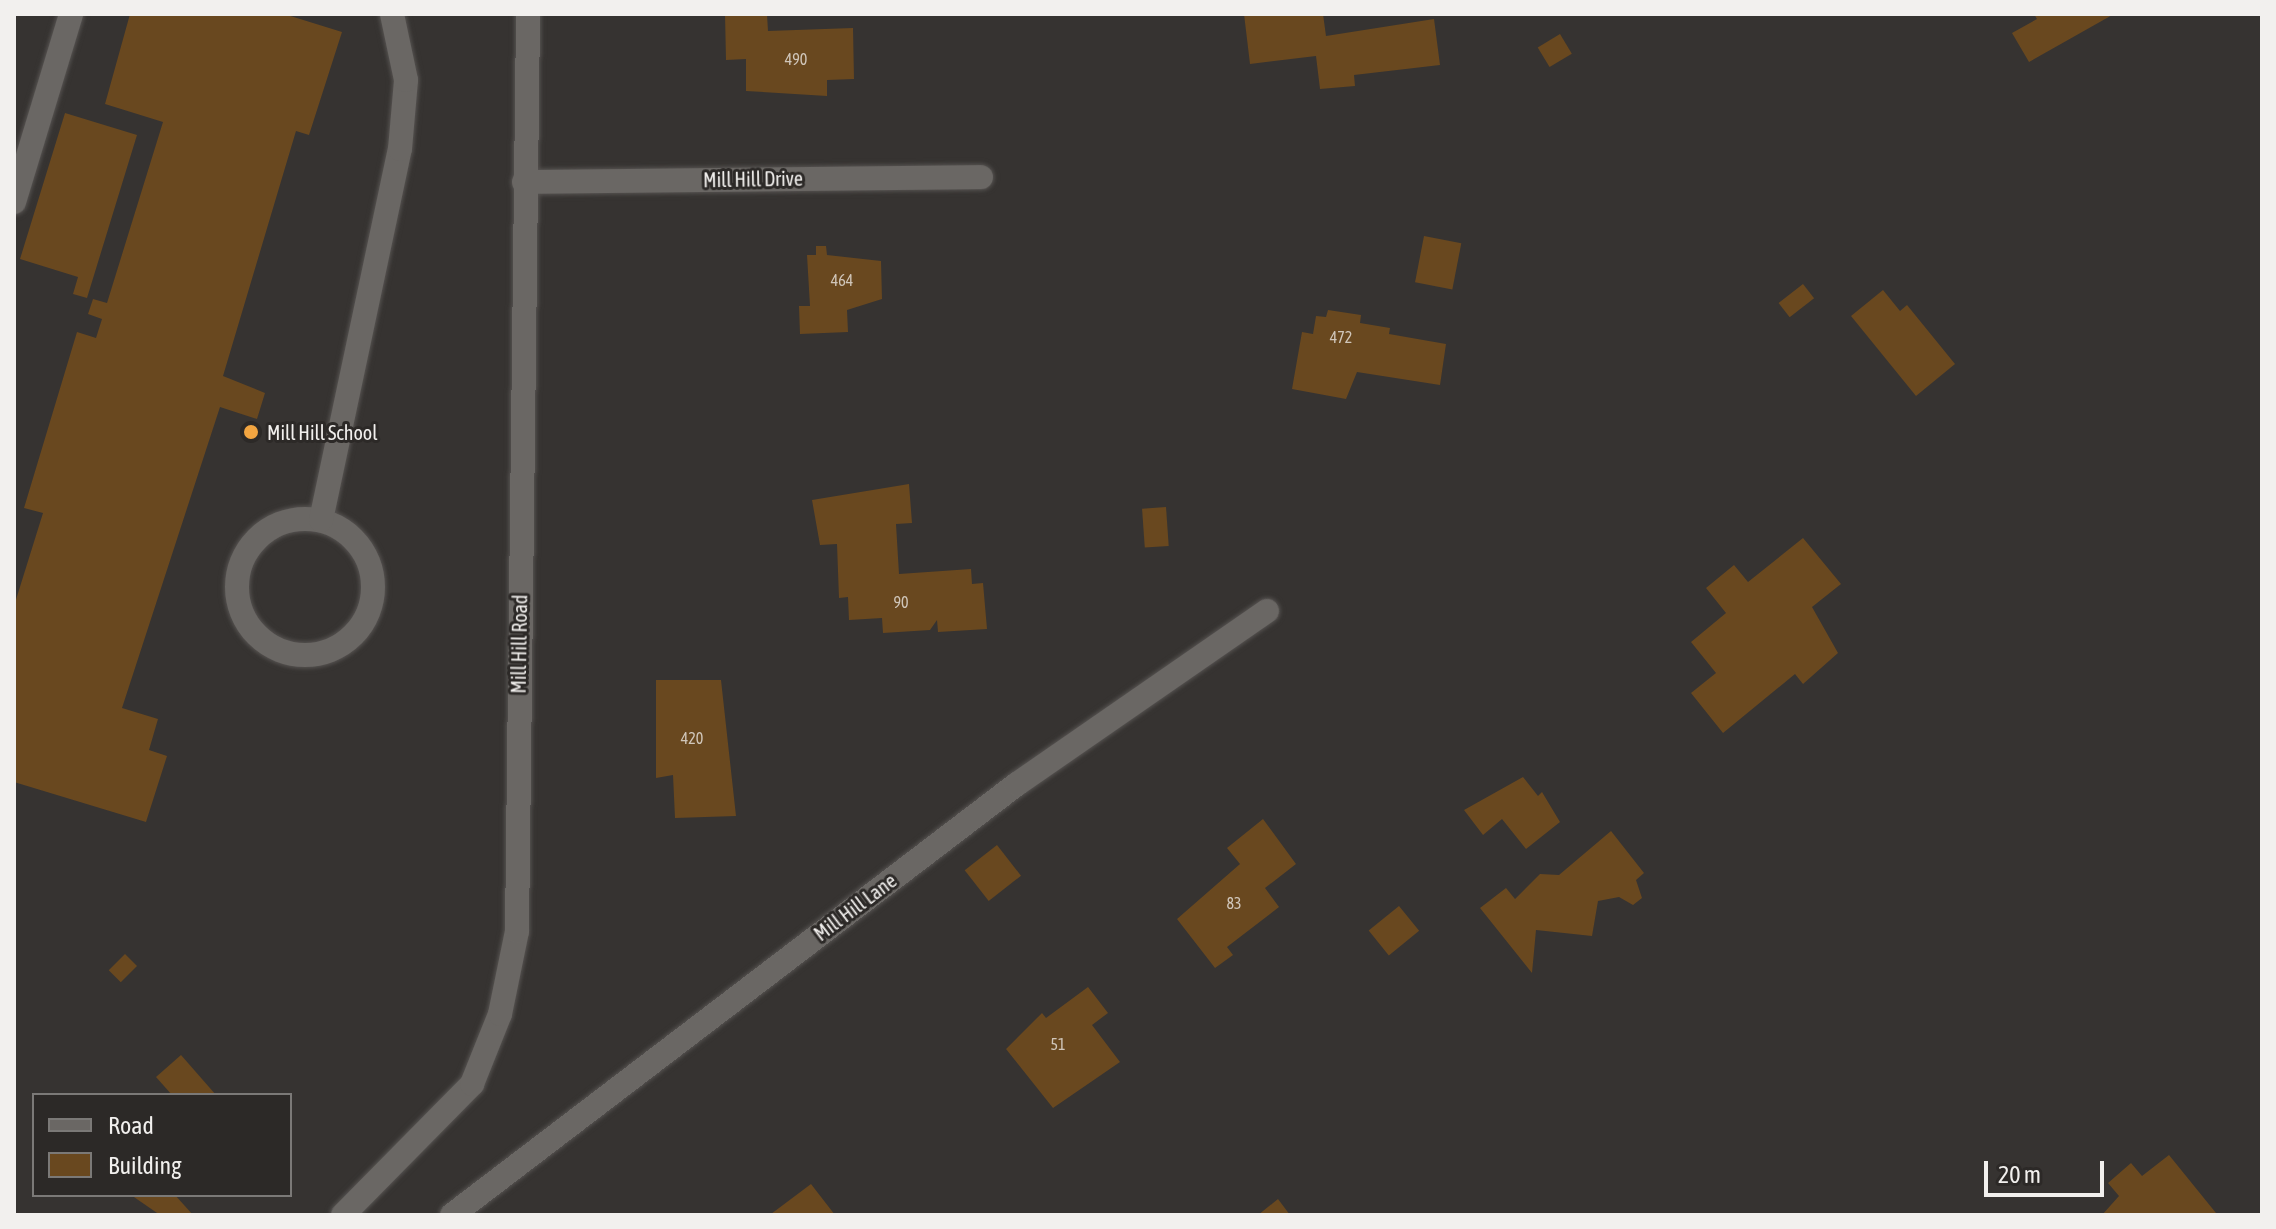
<!DOCTYPE html>
<html>
<head>
<meta charset="utf-8">
<style>
  body { margin:0 }
  #map { position:relative; width:2276px; height:1229px; overflow:hidden; background:#363331; font-family:"Asap Condensed",sans-serif }
  div>[style] { position:absolute }
  .building>* { inset:0; background:#69481f; transform-origin:0 0 }
  .roads { filter:drop-shadow(0 0 2px #555250) drop-shadow(0 0 2px #555250) }
  .minor>* { height:24px; margin:-12px; padding:0 12px; transform-origin:12px; border-radius:12px; background:#6a6764 }
  .minor>.ring { margin:-12px; padding:0; box-sizing:content-box; background:none; border:24px solid #6a6764; border-radius:50% }
  .dots>* { width:22px; height:22px; translate:-50% -50%; box-sizing:border-box; border:4px solid #2c2927; border-radius:50% }
  span { translate:-50% -50%; white-space:nowrap; text-align:center; line-height:1.15; -webkit-text-stroke:6px #2c2927; paint-order:stroke }
  .number-label { font-size:16px; color:#d0c6ba }
  .number-label span { -webkit-text-stroke-width:0 }
  .street-label { font-size:20px; color:#f2f0ee }
  .poi-label { font-size:20px; color:#f2f0ee }
  .left { translate:0 -50%; text-align:left }
  .frame { position:absolute; inset:0; border:16px solid #f2f0ee; pointer-events:none }
  .legend { position:absolute; left:32px; top:1093px; width:260px; height:104px; box-sizing:border-box; background:#2c2927; border:2px solid #7b7977; margin:0; padding:10px 14px; list-style:none; font-size:24px; color:#f2f0ee }
  .legend li { display:flex; align-items:center; gap:16px; height:40px }
  .legend b { width:40px; border:2px solid #7b7977 }
  .scale { position:absolute; left:1984px; top:1161px; width:120px; height:36px; box-sizing:border-box; border:4px solid #f2f0ee; border-top:0; padding-left:10px; font-size:24px; line-height:28px; white-space:nowrap; color:#f2f0ee; -webkit-text-stroke:6px #2c2927; paint-order:stroke }
</style>
</head>
<body>
<div id="map">
  <div class="building">
    <i style="clip-path:polygon(130px 14px,284px 14px,342px 32px,309px 135px,296px 131px,223px 376px,265px 393px,257px 419px,220px 407px,122px 708px,158px 719px,149px 750px,167px 756px,146px 822px,14px 782px,14px 606px,43px 513px,24px 508px,77px 332px,96px 338px,102px 319px,88px 314px,93px 299px,107px 303px,163px 122px,105px 104px)"></i>
    <i style="clip-path:polygon(725px 14px,767px 14px,768px 31px,853px 28px,854px 79px,827px 80px,827px 96px,746px 91px,746px 59px,726px 60px)"></i>
    <i style="clip-path:polygon(1244px 14px,1323px 14px,1326px 36px,1434px 19px,1440px 65px,1354px 75px,1355px 86px,1320px 89px,1316px 56px,1250px 64px)"></i>
    <i style="clip-path:polygon(2034px 14px,2114px 14px,2029px 62px,2012px 33px,2037px 19px)"></i>
    <i style="left:1560px;top:34px;width:23px;height:26px;rotate:59deg"></i>
    <i style="clip-path:polygon(65px 113px,137px 135px,87px 298px,73px 294px,78px 277px,20px 259px)"></i>
    <i style="left:1424px;top:236px;width:38px;height:47px;rotate:11deg"></i>
    <i style="clip-path:polygon(816px 246px,826px 246px,827px 255px,881px 261px,882px 299px,847px 310px,848px 332px,800px 334px,799px 306px,810px 306px,807px 255px,816px 255px)"></i>
    <i style="left:1803px;top:284px;width:18px;height:31px;rotate:52deg"></i>
    <i style="clip-path:polygon(1883px 290px,1900px 311px,1907px 305px,1955px 364px,1916px 396px,1851px 316px)"></i>
    <i style="clip-path:polygon(1328px 310px,1361px 315px,1360px 323px,1390px 328px,1389px 334px,1446px 344px,1440px 385px,1357px 372px,1346px 399px,1292px 389px,1302px 332px,1313px 334px,1316px 316px,1326px 317px)"></i>
    <i style="clip-path:polygon(909px 484px,912px 523px,896px 524px,899px 574px,971px 569px,972px 584px,983px 583px,987px 629px,938px 632px,937px 620px,930px 630px,883px 633px,882px 618px,849px 620px,848px 597px,839px 598px,837px 544px,820px 545px,812px 500px)"></i>
    <i style="left:1166px;top:507px;width:39px;height:24px;rotate:86deg"></i>
    <i style="clip-path:polygon(1803px 538px,1841px 584px,1812px 607px,1838px 653px,1803px 684px,1795px 674px,1723px 733px,1691px 693px,1716px 673px,1691px 642px,1726px 613px,1706px 588px,1734px 565px,1748px 582px)"></i>
    <i style="clip-path:polygon(656px 680px,721px 680px,736px 816px,675px 818px,673px 775px,656px 778px)"></i>
    <i style="clip-path:polygon(1523px 777px,1538px 796px,1542px 792px,1560px 822px,1526px 849px,1502px 819px,1483px 835px,1464px 810px)"></i>
    <i style="clip-path:polygon(1263px 819px,1296px 864px,1265px 888px,1279px 907px,1227px 947px,1233px 955px,1215px 968px,1177px 919px,1240px 864px,1227px 848px)"></i>
    <i style="clip-path:polygon(1611px 831px,1644px 873px,1636px 880px,1642px 898px,1633px 905px,1619px 897px,1598px 901px,1592px 936px,1536px 930px,1532px 973px,1480px 908px,1506px 888px,1515px 899px,1540px 874px,1559px 875px)"></i>
    <i style="left:997px;top:845px;width:39px;height:41px;rotate:52deg"></i>
    <i style="left:1399px;top:906px;width:32px;height:39px;rotate:51deg"></i>
    <i style="left:125px;top:954px;width:17px;height:23px;rotate:45deg"></i>
    <i style="clip-path:polygon(1088px 987px,1108px 1013px,1092px 1025px,1120px 1062px,1053px 1108px,1006px 1049px,1042px 1013px,1046px 1018px)"></i>
    <i style="clip-path:polygon(181px 1055px,216px 1095px,172px 1095px,156px 1077px)"></i>
    <i style="clip-path:polygon(2169px 1155px,2216px 1213px,2102px 1215px,2119px 1196px,2108px 1183px,2131px 1163px,2142px 1176px)"></i>
    <i style="clip-path:polygon(811px 1184px,835px 1215px,760px 1215px,771px 1214px)"></i>
    <i style="clip-path:polygon(131px 1195px,175px 1195px,193px 1215px,160px 1215px)"></i>
    <i style="clip-path:polygon(1278px 1199px,1290px 1215px,1258px 1215px)"></i>
  </div>
  <div class="roads">
    <div class="minor">
      <i style="left:524px;top:182px;width:457px;rotate:-0.6deg"></i>
      <i style="left:14px;top:202px;width:196px;rotate:-73.1deg"></i>
      <i class="ring" style="left:237px;top:519px;width:112px;height:112px"></i>
      <i style="left:321px;top:520px;width:379px;rotate:-78deg"></i>
      <i style="left:400px;top:149px;width:69px;rotate:-85deg"></i>
      <i style="left:406px;top:80px;width:67px;rotate:-102deg"></i>
      <i style="left:343px;top:1215px;width:184px;rotate:-45.4deg"></i>
      <i style="left:472px;top:1084px;width:75px;rotate:-68.2deg"></i>
      <i style="left:500px;top:1014px;width:85px;rotate:-78.4deg"></i>
      <i style="left:517px;top:931px;width:917px;rotate:-89.31deg"></i>
      <i style="left:452px;top:1215px;width:711px;rotate:-37.34deg"></i>
      <i style="left:1017px;top:784px;width:304px;rotate:-34.7deg"></i>
    </div>
  </div>
  <div class="dots">
    <i style="left:251px;top:432px;background:#f2a541"></i>
  </div>
  <div class="number-label">
    <span style="left:796px;top:59px">490</span>
    <span style="left:842px;top:280px">464</span>
    <span style="left:1341px;top:337px">472</span>
    <span style="left:901px;top:602px">90</span>
    <span style="left:692px;top:738px">420</span>
    <span style="left:1234px;top:903px">83</span>
    <span style="left:1058px;top:1044px">51</span>
  </div>
  <div class="street-label">
    <span style="left:753px;top:179px;rotate:-1deg">Mill Hill Drive</span>
    <span style="left:519px;top:644px;rotate:-89deg">Mill Hill Road</span>
    <span style="left:855px;top:907px;rotate:-37deg">Mill Hill Lane</span>
  </div>
  <div class="poi-label">
    <span class="left" style="left:267px;top:432px">Mill Hill School</span>
  </div>
  <div class="frame"></div>
  <ul class="legend">
  <li><b style="height:10px;background:#6a6764"></b>Road</li>
  <li><b style="height:22px;background:#69481f"></b>Building</li>
  </ul>
  <div class="scale">20 m</div>
</div>
</body>
</html>
